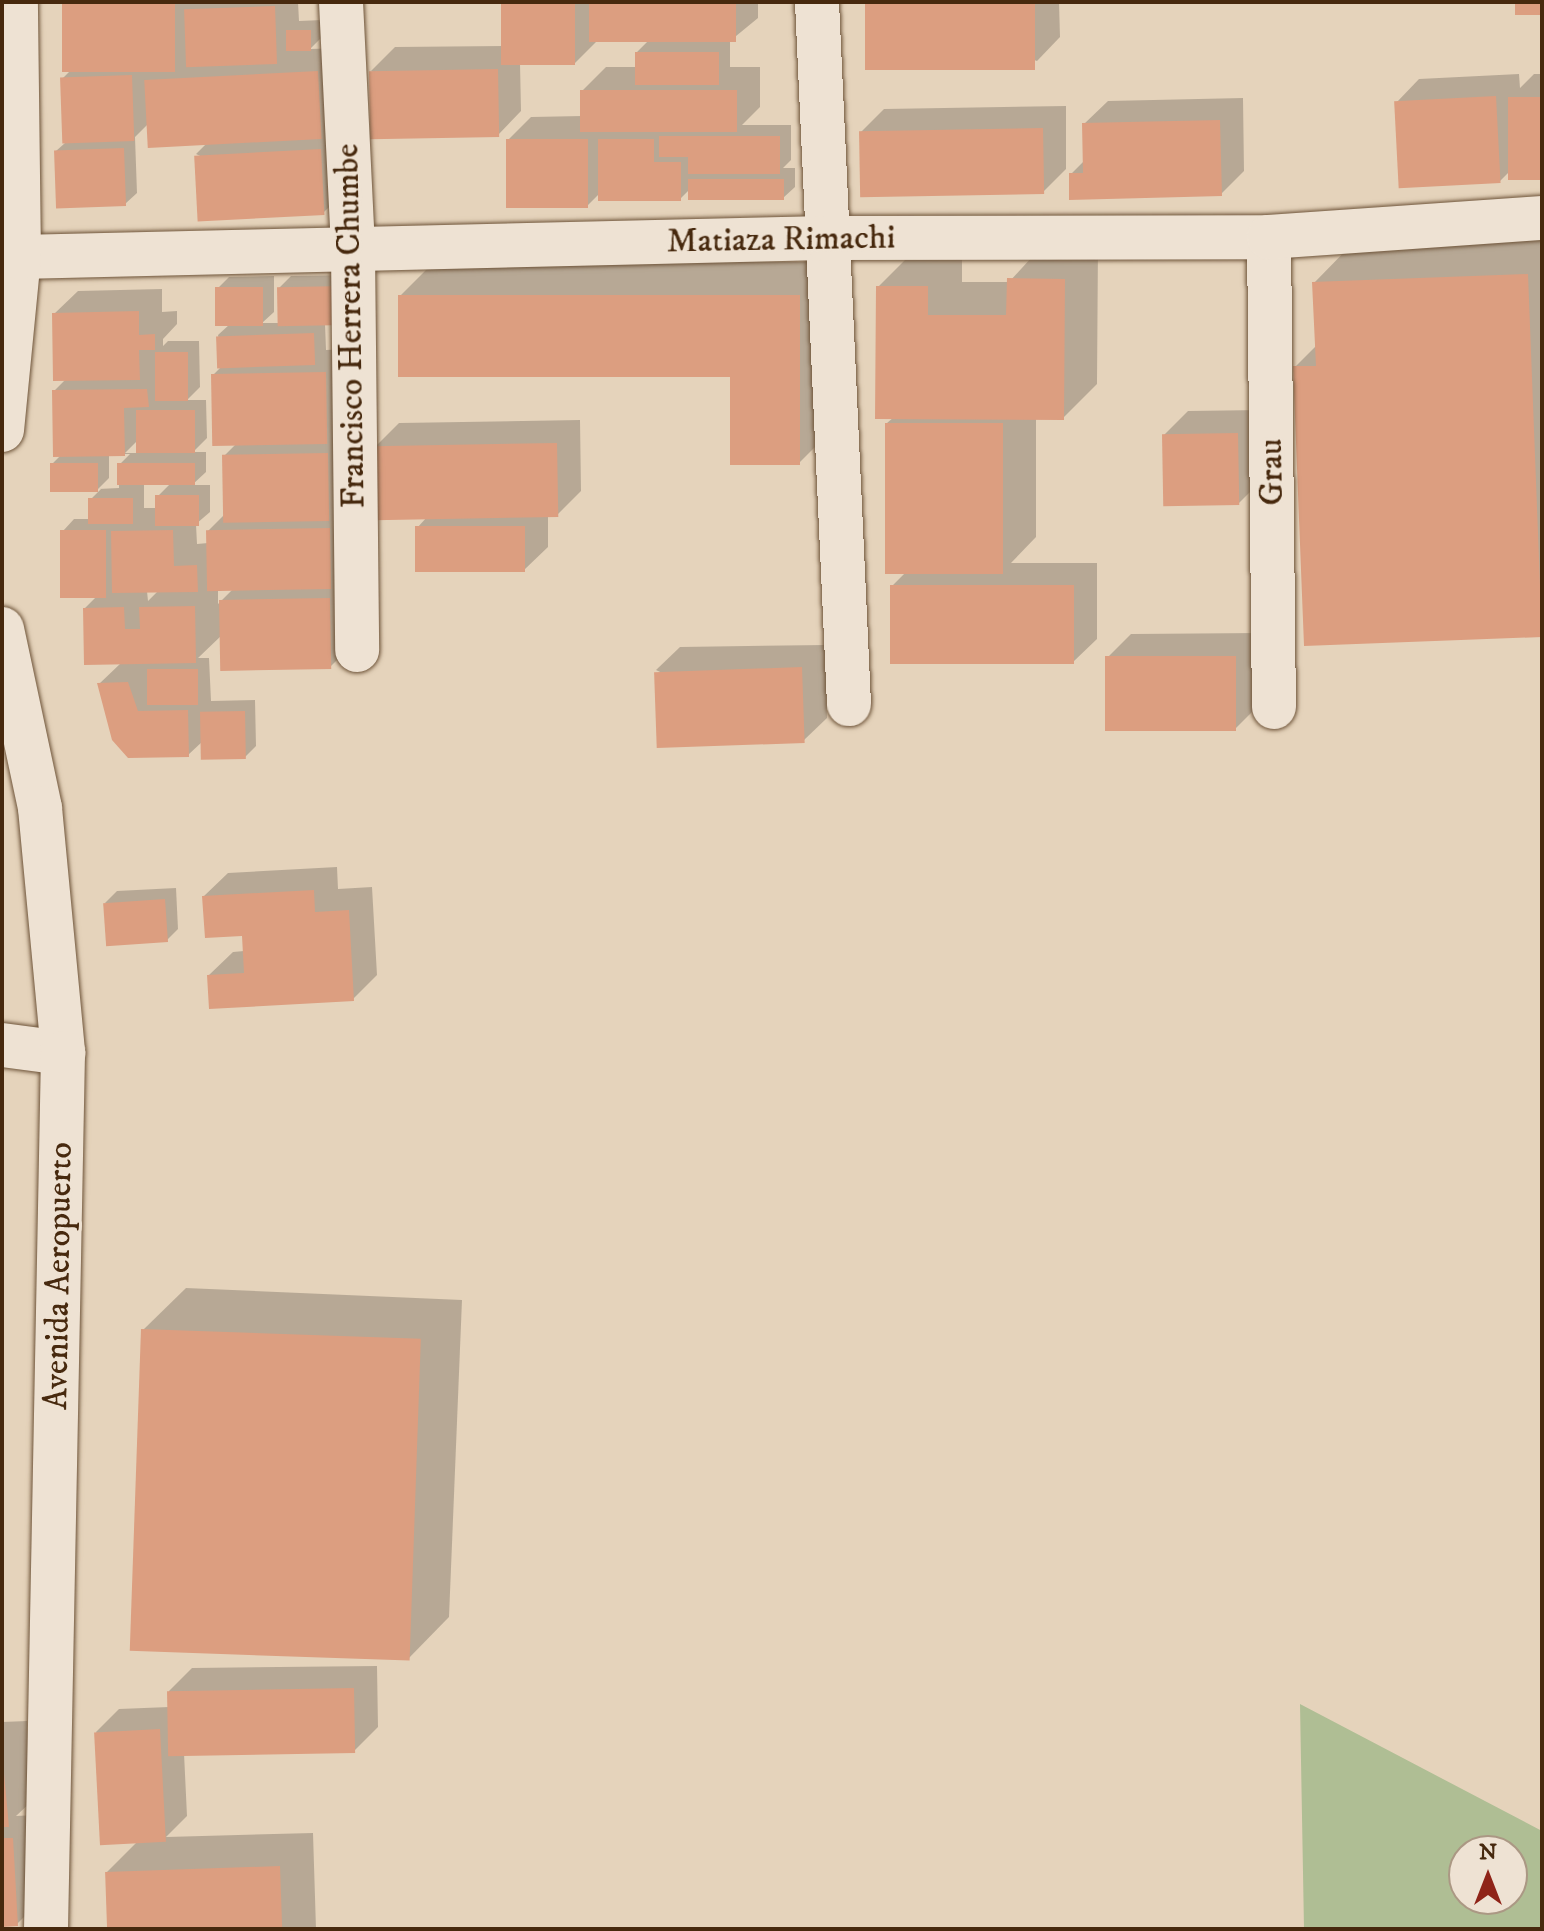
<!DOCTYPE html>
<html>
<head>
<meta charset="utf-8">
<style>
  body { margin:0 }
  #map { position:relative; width:1544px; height:1931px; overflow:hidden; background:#e5d3bb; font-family:"IM FELL DW Pica",serif }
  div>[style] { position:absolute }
  .green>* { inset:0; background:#afbe94 }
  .shadow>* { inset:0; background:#0003 }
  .building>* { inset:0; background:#dc9e80; transform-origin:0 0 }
  .roads { filter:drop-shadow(0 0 2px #6e5439) drop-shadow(0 0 2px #6e5439) }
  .minor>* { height:44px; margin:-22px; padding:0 22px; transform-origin:22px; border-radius:22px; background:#eee2d3 }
  .tertiary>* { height:44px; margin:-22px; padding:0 22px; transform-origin:22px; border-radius:22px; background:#eee2d3 }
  span { translate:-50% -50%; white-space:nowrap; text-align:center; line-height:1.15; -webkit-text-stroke:6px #eee2d3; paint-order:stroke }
  .street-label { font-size:34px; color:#47290e }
  .frame { position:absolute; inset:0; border:4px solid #47290e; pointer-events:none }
  .north { position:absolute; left:1448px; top:1835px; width:80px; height:80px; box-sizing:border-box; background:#eee2d3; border:2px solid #ab9884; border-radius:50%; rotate:0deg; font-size:22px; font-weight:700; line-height:32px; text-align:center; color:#47290e }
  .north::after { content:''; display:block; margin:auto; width:28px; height:36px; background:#8f2418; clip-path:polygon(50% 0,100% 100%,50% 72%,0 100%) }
</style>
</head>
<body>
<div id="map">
  <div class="green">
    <i style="clip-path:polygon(evenodd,1300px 1704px,1542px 1831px,1542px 1929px,1304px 1929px,1300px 1704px,1464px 1851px,1512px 1851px,1512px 1899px,1464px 1899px,1464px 1851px)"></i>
  </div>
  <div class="shadow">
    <i style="clip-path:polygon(64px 2px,298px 2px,299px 21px,322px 20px,322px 37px,310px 49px,341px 48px,346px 190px,323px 213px,196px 154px,210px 140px,148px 124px,135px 137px,137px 193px,125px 204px,56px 151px,65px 143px,63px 78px,71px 70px)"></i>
    <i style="clip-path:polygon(503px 2px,758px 2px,758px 18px,730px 41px,730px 67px,760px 67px,760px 107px,742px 125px,791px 125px,791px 160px,783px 168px,795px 168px,795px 187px,783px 198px,690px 189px,680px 199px,600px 193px,587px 206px,508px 140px,531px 117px,582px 116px,582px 91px,606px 67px,637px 67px,637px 52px,649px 40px,598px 40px,575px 63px,520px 63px,521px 111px,498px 135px,371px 71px,395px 47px,503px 46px)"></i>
    <i style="clip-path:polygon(867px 2px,1059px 2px,1060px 37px,1037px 61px)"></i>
    <i style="clip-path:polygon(1519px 74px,1520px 88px,1534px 74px,1542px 74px,1542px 178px,1510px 171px,1500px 181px,1396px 103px,1419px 79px)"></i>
    <i style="clip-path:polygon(1243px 98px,1244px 171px,1221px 194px,1071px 174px,1085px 160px,1084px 124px,1108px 101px)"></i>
    <i style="clip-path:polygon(1066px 106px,1066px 169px,1043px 192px,861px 132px,884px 109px)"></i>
    <i style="clip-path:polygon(1542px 233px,1542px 635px,1306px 644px,1295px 367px,1317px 345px,1314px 283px,1356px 240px)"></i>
    <i style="clip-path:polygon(1043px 245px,1098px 246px,1097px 384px,1063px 418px,1036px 417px,1036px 537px,1011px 563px,1097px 563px,1097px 639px,1073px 662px,892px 586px,906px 572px,887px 423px,894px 417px,878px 287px,912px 253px,962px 253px,962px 282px,1009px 282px)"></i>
    <i style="clip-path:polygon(434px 262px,833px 262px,833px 429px,799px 463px,732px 375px,400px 296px)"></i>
    <i style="clip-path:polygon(evenodd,357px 275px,325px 323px,326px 350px,348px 349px,353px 644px,330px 667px,222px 635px,198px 658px,209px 658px,211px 701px,255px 700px,256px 746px,245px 757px,203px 741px,188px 755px,99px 684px,121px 663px,85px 608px,97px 596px,63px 531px,74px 519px,90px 519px,90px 500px,101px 489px,53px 490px,52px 464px,61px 455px,54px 391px,66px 379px,54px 314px,78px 291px,162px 289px,162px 312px,177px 311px,177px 324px,163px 339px,163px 346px,168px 341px,199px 341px,200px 387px,187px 400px,206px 400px,207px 438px,193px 452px,206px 452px,206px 472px,192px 485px,210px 485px,210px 512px,196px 524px,197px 544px,208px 543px,208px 531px,225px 514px,224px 456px,237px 443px,213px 375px,223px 365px,218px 335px,230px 324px,217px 289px,229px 277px,274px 276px,274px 312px,262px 323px,280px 323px,279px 288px,291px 276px,357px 275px,139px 439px,139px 453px,125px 453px,139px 439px,357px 275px,109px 454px,130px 454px,119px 465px,119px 488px,98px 489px,109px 478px,109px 454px,357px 275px,144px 484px,170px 484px,157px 497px,157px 508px,144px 508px,144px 484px,357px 275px,218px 589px,233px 589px,218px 604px,218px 589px,357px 275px,147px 591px,158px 591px,148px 601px,147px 591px)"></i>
    <i style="clip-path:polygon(1261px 410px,1262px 480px,1238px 504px,1164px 435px,1188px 411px)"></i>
    <i style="clip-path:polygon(580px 420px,581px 491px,557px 515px,548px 515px,548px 547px,524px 570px,417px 528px,427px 517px,375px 447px,399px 423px)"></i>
    <i style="clip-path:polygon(1259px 633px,1259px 705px,1235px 729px,1107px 658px,1131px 634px)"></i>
    <i style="clip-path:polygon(825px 645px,827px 718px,803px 741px,656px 670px,680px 647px)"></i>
    <i style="clip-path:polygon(337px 867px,338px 889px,372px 887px,377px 975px,353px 999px,209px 975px,233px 952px,244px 951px,243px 934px,204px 896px,228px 873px)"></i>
    <i style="clip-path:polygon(176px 888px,178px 929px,167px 940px,105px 903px,117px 891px)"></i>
    <i style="clip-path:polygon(186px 1288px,462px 1300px,449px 1617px,407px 1660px,143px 1330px)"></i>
    <i style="clip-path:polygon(377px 1666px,378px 1727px,354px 1751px,184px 1753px,187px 1816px,166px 1837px,313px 1833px,316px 1929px,109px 1929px,107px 1872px,138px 1841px,96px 1732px,119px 1709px,169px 1707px,169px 1691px,192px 1668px)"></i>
    <i style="clip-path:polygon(27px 1721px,32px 1801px,16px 1816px,36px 1815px,41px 1900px,17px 1924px,2px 1925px,2px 1722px)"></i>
  </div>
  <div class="building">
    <i style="left:62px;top:2px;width:113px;height:70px"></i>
    <i style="left:501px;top:2px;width:74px;height:63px"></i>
    <i style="left:589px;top:2px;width:147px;height:40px"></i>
    <i style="left:865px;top:2px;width:170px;height:68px"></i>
    <i style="left:1515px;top:2px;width:27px;height:13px"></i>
    <i style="left:275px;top:6px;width:58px;height:91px;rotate:88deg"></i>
    <i style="left:311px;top:30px;width:21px;height:25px;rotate:90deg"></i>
    <i style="left:635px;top:52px;width:84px;height:33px"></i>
    <i style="left:498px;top:69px;width:68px;height:129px;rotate:89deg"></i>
    <i style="left:318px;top:71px;width:68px;height:174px;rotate:87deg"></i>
    <i style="left:132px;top:75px;width:66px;height:72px;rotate:88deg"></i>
    <i style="left:580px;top:90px;width:157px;height:42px"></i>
    <i style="left:1496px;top:96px;width:87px;height:102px;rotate:87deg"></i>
    <i style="left:1508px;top:97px;width:34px;height:83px"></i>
    <i style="clip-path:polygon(1220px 120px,1222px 196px,1069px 200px,1069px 173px,1083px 173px,1082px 123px)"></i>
    <i style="left:1043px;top:128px;width:66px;height:184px;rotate:89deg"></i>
    <i style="clip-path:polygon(659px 136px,780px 136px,780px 174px,688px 174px,688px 157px,659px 157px)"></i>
    <i style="left:588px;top:139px;width:69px;height:82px;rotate:90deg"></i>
    <i style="clip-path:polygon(598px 139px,654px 139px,654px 162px,681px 162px,681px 201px,598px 201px)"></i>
    <i style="left:124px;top:148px;width:58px;height:70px;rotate:88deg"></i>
    <i style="left:321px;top:149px;width:66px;height:127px;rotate:87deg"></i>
    <i style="left:688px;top:179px;width:96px;height:21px"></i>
    <i style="clip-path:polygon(1528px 274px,1542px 637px,1304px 646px,1293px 366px,1316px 366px,1312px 282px)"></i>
    <i style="clip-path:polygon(1007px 278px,1065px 279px,1064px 420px,875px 419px,876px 286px,928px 286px,928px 315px,1006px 315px)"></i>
    <i style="left:346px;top:286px;width:39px;height:69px;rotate:89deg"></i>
    <i style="left:263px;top:287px;width:39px;height:48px;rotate:90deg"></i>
    <i style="clip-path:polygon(398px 295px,800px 295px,800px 465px,730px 465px,730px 377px,398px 377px)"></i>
    <i style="clip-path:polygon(139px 311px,139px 335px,155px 334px,155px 350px,139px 350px,140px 380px,53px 381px,52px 313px)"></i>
    <i style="left:314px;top:333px;width:32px;height:98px;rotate:88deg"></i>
    <i style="left:155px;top:352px;width:33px;height:49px"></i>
    <i style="left:326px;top:372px;width:72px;height:115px;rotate:89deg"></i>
    <i style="clip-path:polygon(147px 389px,149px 407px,124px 408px,125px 456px,53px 457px,52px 390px)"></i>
    <i style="left:136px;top:410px;width:59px;height:43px"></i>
    <i style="left:885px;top:423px;width:118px;height:151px"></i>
    <i style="left:1238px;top:433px;width:72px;height:76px;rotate:89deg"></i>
    <i style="left:557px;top:443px;width:74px;height:184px;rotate:89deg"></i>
    <i style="left:328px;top:453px;width:68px;height:106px;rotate:89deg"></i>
    <i style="left:50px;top:463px;width:48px;height:29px"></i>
    <i style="left:195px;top:463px;width:22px;height:78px;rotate:90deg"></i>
    <i style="left:199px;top:495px;width:31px;height:44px;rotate:90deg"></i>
    <i style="left:133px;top:498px;width:26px;height:45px;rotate:90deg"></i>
    <i style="left:525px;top:526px;width:46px;height:110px;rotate:90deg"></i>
    <i style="left:330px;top:528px;width:61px;height:124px;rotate:89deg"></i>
    <i style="left:60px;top:530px;width:46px;height:68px"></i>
    <i style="clip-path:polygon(173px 530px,174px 566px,197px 565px,198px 592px,112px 593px,111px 531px)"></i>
    <i style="left:890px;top:585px;width:184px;height:79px"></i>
    <i style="left:330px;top:598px;width:71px;height:111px;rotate:89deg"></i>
    <i style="clip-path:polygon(195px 606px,196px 663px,84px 665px,83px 608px,124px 607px,125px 629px,140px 629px,139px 607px)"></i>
    <i style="left:1236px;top:656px;width:75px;height:131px;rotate:90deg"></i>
    <i style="left:802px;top:667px;width:76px;height:148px;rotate:88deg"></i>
    <i style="left:147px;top:669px;width:51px;height:36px"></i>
    <i style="clip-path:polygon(128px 682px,138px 711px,188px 710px,189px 757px,128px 758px,112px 740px,97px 683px)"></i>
    <i style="left:245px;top:711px;width:48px;height:45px;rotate:89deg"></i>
    <i style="clip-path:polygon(314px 890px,315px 912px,349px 910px,354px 1001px,209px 1009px,207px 975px,244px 973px,242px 936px,205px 938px,202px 896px)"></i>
    <i style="left:165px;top:899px;width:43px;height:62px;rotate:86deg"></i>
    <i style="left:141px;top:1329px;width:280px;height:322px;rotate:2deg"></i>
    <i style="left:354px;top:1688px;width:65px;height:187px;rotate:89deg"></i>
    <i style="left:160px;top:1729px;width:113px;height:66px;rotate:87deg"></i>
    <i style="clip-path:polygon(2px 1752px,9px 1827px,2px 1827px)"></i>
    <i style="clip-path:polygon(2px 1838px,13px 1838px,18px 1926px,2px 1927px)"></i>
    <i style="left:280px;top:1866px;width:63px;height:175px;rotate:88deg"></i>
  </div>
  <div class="roads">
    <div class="minor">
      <i style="left:341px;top:2px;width:249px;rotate:87.2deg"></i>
      <i style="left:353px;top:251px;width:399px;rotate:89.4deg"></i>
      <i style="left:817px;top:2px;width:703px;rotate:87.39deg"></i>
      <i style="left:1269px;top:237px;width:470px;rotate:89.4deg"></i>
      <i style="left:19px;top:257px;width:806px;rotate:-1.35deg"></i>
      <i style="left:825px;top:238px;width:444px;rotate:-0.1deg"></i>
      <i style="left:1269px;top:237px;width:274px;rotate:-4deg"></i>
      <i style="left:2px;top:430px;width:174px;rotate:-84.4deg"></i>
      <i style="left:19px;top:257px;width:255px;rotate:-90.7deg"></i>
      <i style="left:2px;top:1045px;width:62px;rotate:7.5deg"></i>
    </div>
    <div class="tertiary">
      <i style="left:2px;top:629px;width:183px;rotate:78deg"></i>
      <i style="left:40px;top:808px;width:246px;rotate:84.6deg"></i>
      <i style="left:63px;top:1053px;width:876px;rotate:91.11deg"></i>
    </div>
  </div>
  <div class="street-label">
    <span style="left:781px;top:240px;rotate:-1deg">Matiaza Rimachi</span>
    <span style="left:351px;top:326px;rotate:-91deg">Francisco Herrera Chumbe</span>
    <span style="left:1272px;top:472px;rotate:-91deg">Grau</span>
    <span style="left:59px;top:1276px;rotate:-89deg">Avenida Aeropuerto</span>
  </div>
  <div class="frame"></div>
  <div class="north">N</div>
</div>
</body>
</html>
